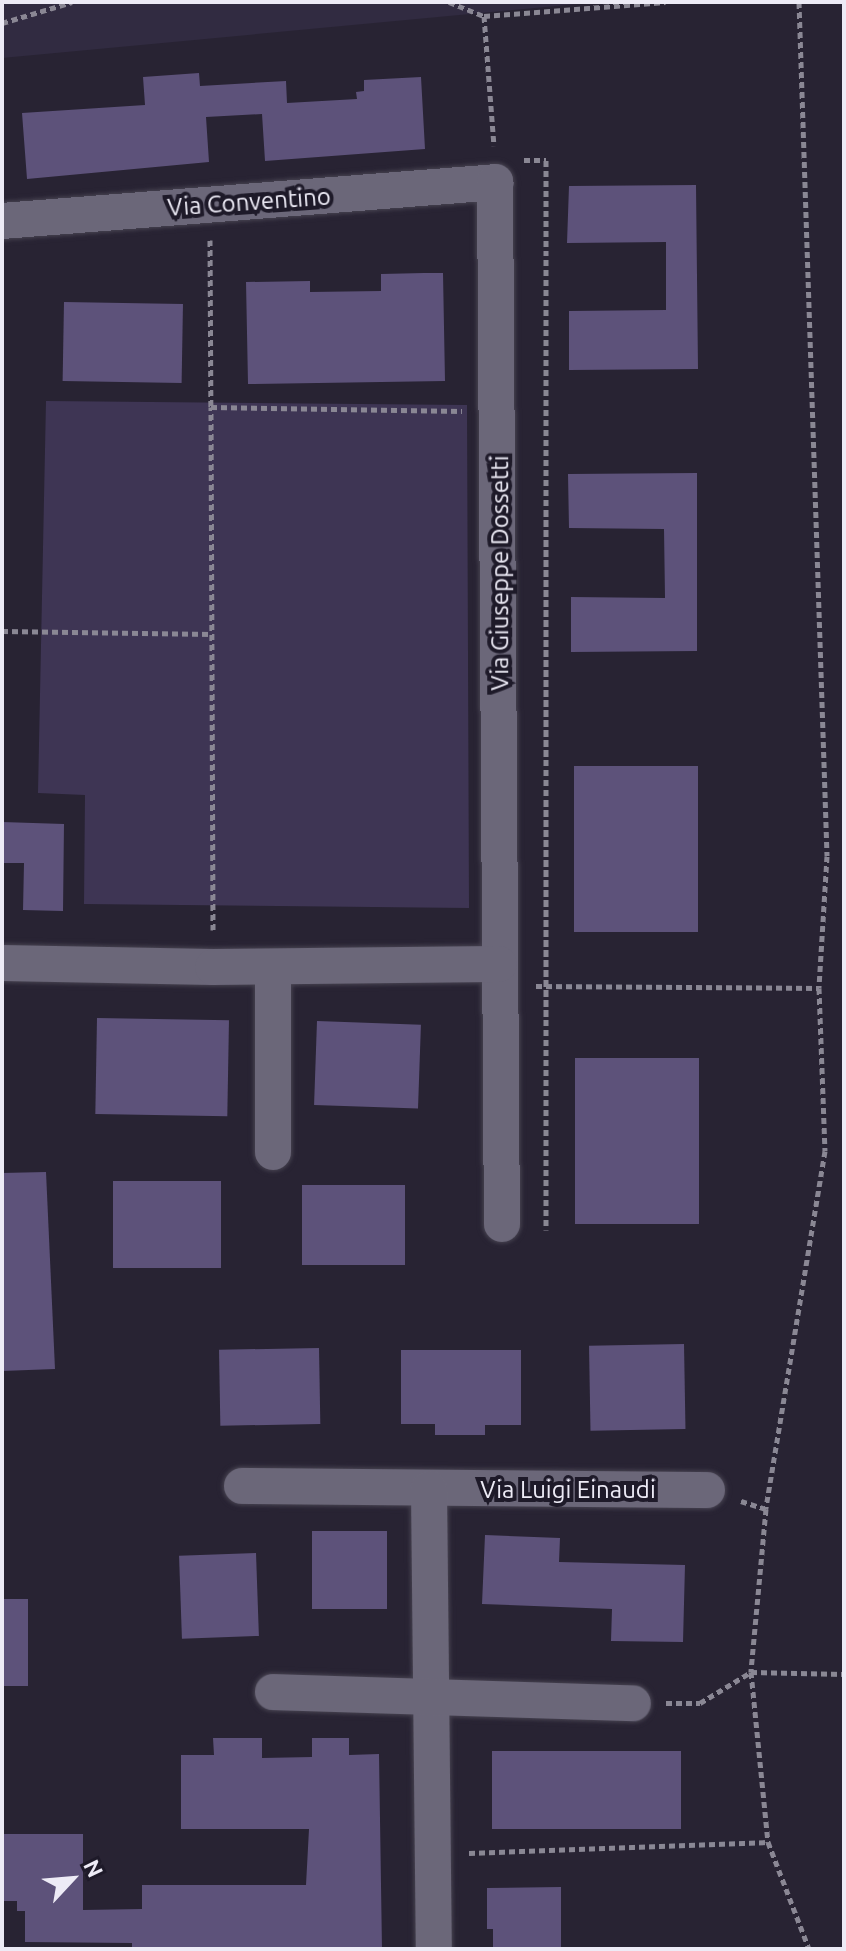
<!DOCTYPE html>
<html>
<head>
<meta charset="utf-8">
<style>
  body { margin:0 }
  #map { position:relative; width:846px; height:1951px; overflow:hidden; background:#282333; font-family:Ubuntu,sans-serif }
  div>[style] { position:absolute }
  .built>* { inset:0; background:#312b41 }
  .green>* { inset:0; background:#3e3554 }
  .building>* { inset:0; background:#5d527a; transform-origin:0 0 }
  .path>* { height:5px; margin-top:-2.5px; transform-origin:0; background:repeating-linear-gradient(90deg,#8a8794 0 6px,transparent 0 10px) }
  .roads { filter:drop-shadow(0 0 2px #464250) drop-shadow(0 0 2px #464250) }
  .street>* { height:36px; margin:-18px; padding:0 18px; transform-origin:18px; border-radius:18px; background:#6b6779 }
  span { translate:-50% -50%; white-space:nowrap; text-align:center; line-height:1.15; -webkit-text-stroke:8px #1e1a29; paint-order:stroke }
  .street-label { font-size:24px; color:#edebf6 }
  .frame { position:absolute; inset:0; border:4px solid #edebf6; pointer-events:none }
  .north { position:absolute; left:32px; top:1839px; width:80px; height:80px; -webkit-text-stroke:6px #1e1a29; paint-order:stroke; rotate:64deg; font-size:22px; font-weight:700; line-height:32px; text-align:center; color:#edebf6 }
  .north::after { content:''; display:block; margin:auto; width:28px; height:36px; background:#edebf6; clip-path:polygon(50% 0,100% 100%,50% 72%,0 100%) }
</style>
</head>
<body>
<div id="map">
  <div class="built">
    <i style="clip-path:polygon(2px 2px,599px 2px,2px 58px)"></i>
  </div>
  <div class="green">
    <i style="clip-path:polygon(46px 401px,467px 405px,469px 908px,84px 904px,85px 795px,38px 793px)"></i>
  </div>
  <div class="building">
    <i style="clip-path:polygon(199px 73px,200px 86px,286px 81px,287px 103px,357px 99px,356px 92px,364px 91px,364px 80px,421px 77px,425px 149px,265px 161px,262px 114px,206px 117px,209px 162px,27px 179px,22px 113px,145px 105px,143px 77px)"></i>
    <i style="clip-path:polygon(696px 185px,698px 369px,569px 370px,569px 311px,666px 310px,666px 242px,567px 243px,569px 186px)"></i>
    <i style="clip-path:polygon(424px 273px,443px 273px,445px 381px,248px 384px,246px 282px,310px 281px,310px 292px,381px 291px,381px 274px)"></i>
    <i style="left:64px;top:302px;width:119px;height:79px;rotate:1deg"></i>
    <i style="clip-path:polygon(697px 473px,697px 651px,571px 652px,571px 597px,665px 598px,664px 529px,569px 528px,568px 474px)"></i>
    <i style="left:574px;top:766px;width:124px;height:166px"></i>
    <i style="clip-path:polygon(2px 822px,64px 824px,63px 911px,23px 910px,24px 863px,2px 863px)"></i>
    <i style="left:97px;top:1018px;width:132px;height:96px;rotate:1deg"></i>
    <i style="left:317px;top:1021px;width:104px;height:84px;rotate:2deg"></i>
    <i style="left:575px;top:1058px;width:124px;height:166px"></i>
    <i style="clip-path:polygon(46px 1172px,55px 1369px,2px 1371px,2px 1173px)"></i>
    <i style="left:113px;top:1181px;width:108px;height:87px"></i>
    <i style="left:302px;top:1185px;width:103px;height:80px"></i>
    <i style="left:684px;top:1344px;width:85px;height:95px;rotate:89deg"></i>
    <i style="left:319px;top:1348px;width:76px;height:100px;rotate:89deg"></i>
    <i style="clip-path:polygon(401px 1350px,521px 1350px,521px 1425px,485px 1425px,485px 1435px,435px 1435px,435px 1424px,401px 1424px)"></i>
    <i style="left:312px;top:1531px;width:75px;height:78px"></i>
    <i style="clip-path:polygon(485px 1535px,560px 1538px,559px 1562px,685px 1565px,683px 1642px,611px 1641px,612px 1609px,482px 1604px)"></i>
    <i style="left:256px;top:1553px;width:83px;height:77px;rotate:88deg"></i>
    <i style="left:2px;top:1599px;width:26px;height:87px"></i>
    <i style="clip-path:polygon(213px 1738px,262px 1738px,262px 1758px,312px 1757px,312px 1738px,349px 1738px,349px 1755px,379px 1754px,382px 1949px,132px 1949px,132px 1943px,25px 1942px,25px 1911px,17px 1911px,17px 1901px,2px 1901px,2px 1834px,83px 1834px,83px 1910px,142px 1909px,142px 1885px,306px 1885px,309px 1829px,181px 1829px,181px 1755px,214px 1755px)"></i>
    <i style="left:492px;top:1751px;width:189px;height:78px"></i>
    <i style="clip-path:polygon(561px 1887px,561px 1949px,493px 1949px,493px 1929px,487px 1929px,487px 1888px)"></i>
  </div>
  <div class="path">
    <i style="left:449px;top:2px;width:38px;rotate:22deg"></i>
    <i style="left:484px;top:16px;width:182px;rotate:-4.4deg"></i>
    <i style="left:799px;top:2px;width:854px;rotate:88.12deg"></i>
    <i style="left:827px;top:856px;width:132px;rotate:93.5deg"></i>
    <i style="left:819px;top:988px;width:163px;rotate:87.9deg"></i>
    <i style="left:825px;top:1151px;width:363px;rotate:99.4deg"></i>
    <i style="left:766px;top:1509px;width:164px;rotate:95.3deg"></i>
    <i style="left:751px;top:1672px;width:171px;rotate:84.3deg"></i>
    <i style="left:768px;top:1842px;width:115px;rotate:69deg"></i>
    <i style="left:484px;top:16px;width:130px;rotate:85.6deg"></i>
    <i style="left:2px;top:23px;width:73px;rotate:-16.7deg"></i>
    <i style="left:524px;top:160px;width:22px"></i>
    <i style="left:546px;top:160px;width:1070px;rotate:90deg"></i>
    <i style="left:210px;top:240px;width:167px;rotate:89.7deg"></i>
    <i style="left:2px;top:631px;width:210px;rotate:0.8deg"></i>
    <i style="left:213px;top:930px;width:523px;rotate:-90.22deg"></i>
    <i style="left:211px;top:407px;width:251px;rotate:0.9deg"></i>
    <i style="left:536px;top:986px;width:283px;rotate:0.4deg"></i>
    <i style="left:741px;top:1501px;width:26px;rotate:18deg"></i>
    <i style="left:666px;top:1703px;width:34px"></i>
    <i style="left:700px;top:1703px;width:60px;rotate:-31.3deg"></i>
    <i style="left:751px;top:1672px;width:93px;rotate:1.2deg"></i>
    <i style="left:469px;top:1853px;width:299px;rotate:-2.1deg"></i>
  </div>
  <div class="roads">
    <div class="street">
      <i style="left:2px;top:221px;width:495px;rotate:-4.5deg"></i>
      <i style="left:495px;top:182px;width:1042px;rotate:89.62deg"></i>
      <i style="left:2px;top:963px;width:211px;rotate:1.1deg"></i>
      <i style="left:213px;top:967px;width:286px;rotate:-0.6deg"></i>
      <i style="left:273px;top:1152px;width:185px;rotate:-90deg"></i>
      <i style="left:242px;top:1486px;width:465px;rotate:0.5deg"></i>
      <i style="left:429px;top:1489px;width:460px;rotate:89.4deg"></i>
      <i style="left:273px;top:1692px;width:360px;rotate:1.8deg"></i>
    </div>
  </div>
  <div class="street-label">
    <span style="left:249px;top:202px;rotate:-4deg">Via Conventino</span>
    <span style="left:500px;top:573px;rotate:-90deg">Via Giuseppe Dossetti</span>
    <span style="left:568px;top:1490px">Via Luigi Einaudi</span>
  </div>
  <div class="frame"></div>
  <div class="north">N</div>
</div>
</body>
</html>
